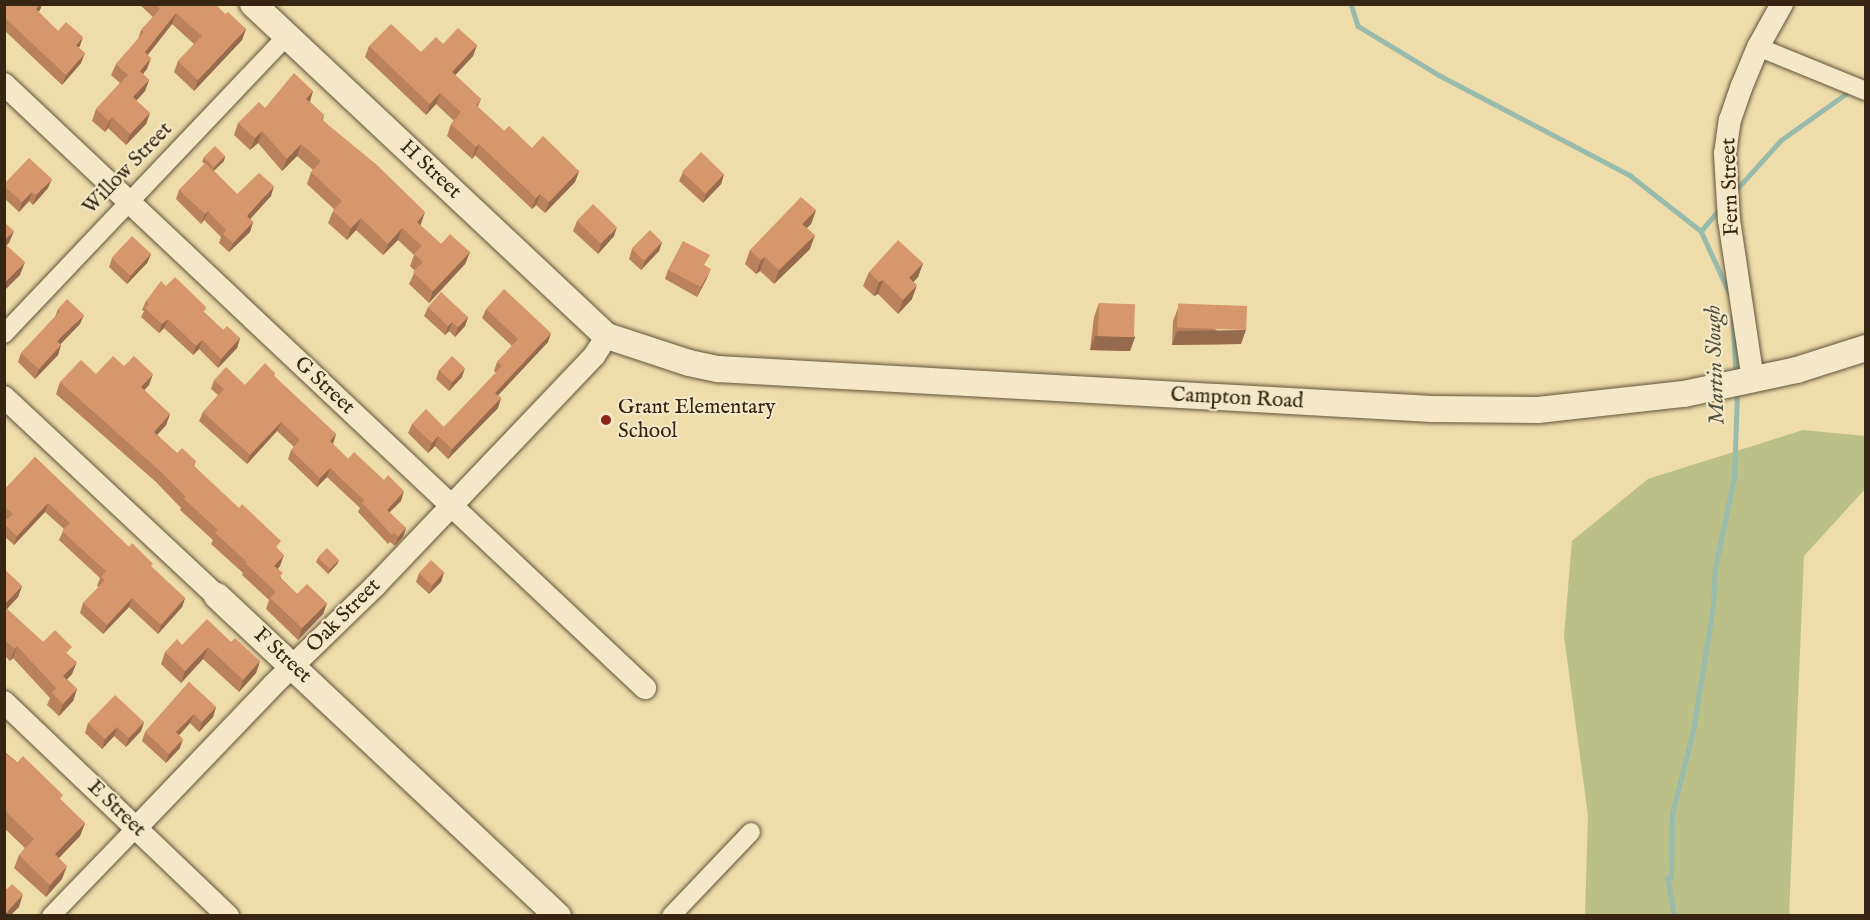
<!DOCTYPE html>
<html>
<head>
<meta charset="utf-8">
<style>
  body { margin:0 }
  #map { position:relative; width:1870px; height:920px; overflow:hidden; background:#eedcab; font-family:"IM FELL English",serif }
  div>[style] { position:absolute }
  .green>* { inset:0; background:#bac088 }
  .stream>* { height:4.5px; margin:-2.25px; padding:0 2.25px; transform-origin:2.25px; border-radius:2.25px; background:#99bbab }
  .roads { filter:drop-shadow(0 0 2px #635338) drop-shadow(0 0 2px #635338) }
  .minor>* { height:18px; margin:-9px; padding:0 9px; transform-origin:9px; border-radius:9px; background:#f4e8c8 }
  .tertiary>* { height:22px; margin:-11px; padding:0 11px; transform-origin:11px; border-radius:11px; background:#f4e8c8 }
  .secondary>* { height:26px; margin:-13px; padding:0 13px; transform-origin:13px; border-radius:13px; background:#f4e8c8 }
  .wall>* { inset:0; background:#b9825d }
  .shaded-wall>* { inset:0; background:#966a4c }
  .building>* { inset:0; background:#d7976c; transform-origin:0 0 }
  .dots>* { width:16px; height:16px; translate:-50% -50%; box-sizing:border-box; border:3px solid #f4e8c8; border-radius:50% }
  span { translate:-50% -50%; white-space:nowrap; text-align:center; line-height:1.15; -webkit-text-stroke:4.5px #f4e8c8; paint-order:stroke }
  .street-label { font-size:21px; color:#352512 }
  .poi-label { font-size:21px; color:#352512 }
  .left { translate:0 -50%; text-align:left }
  .water-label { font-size:22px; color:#535240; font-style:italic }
  .frame { position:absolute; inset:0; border:6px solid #352512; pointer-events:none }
</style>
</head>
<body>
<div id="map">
  <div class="green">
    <i style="clip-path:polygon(1803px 430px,1865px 436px,1866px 488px,1804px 556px,1789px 915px,1585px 915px,1588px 816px,1564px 636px,1572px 541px,1648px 479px)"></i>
  </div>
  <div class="stream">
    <i style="left:1351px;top:4px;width:23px;rotate:72deg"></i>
    <i style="left:1358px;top:26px;width:95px;rotate:31.2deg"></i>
    <i style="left:1439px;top:75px;width:217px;rotate:27.7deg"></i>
    <i style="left:1631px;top:176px;width:89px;rotate:38.2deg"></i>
    <i style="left:1701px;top:231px;width:69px;rotate:65.3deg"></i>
    <i style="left:1736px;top:190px;width:67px;rotate:-48deg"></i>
    <i style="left:1781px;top:140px;width:86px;rotate:-35.5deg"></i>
    <i style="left:1701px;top:231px;width:31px;rotate:-50deg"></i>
    <i style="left:1733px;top:317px;width:58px;rotate:87deg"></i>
    <i style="left:1674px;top:916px;width:39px;rotate:-100deg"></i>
    <i style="left:1667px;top:878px;width:4px;rotate:-14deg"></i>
    <i style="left:1671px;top:877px;width:63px;rotate:-89.1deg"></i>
    <i style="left:1672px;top:814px;width:86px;rotate:-75.8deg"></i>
    <i style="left:1693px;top:731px;width:127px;rotate:-80.9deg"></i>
    <i style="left:1713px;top:606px;width:38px;rotate:-87deg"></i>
    <i style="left:1715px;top:568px;width:92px;rotate:-78.1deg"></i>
    <i style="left:1734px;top:478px;width:86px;rotate:-88deg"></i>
  </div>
  <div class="roads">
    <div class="minor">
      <i style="left:1758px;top:47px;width:117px;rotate:22.2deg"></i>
      <i style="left:4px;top:334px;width:410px;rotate:-46.5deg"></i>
      <i style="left:51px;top:916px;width:122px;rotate:-46deg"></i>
      <i style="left:671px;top:916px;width:116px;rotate:-46.4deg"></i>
    </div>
    <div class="tertiary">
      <i style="left:4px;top:84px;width:881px;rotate:43.3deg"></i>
      <i style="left:1753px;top:380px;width:162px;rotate:-98.5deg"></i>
      <i style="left:1729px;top:220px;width:66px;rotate:-93.5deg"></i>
      <i style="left:1725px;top:154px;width:34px;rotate:-82deg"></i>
      <i style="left:1730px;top:120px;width:34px;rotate:-71deg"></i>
      <i style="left:1741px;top:88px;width:44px;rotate:-67.5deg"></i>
      <i style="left:1758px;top:47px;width:49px;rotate:-60.8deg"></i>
      <i style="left:4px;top:397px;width:291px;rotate:43.1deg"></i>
      <i style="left:4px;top:702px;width:310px;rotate:43.7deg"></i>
      <i style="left:136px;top:828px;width:199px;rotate:-46.2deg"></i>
      <i style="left:274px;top:684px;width:141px;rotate:-44.1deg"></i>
      <i style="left:375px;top:586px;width:318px;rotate:-46.4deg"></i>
      <i style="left:594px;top:356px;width:24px;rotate:-57deg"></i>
    </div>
    <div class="secondary">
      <i style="left:253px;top:4px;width:485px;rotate:43.2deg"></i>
      <i style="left:607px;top:336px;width:86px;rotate:18.2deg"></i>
      <i style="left:689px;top:363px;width:30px;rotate:12deg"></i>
      <i style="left:718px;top:369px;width:715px;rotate:3.21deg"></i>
      <i style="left:1432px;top:409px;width:106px;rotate:0.5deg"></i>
      <i style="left:1538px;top:410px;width:147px;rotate:-6.3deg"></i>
      <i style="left:1684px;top:394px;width:116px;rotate:-12deg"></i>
      <i style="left:1797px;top:370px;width:72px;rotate:-17.7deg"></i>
      <i style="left:217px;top:596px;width:468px;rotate:43.2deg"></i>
    </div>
  </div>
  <div class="wall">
    <i style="clip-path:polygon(4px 4px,42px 4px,40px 10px,38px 12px,58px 31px,80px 46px,78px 48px,81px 63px,62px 85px,4px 30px)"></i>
    <i style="clip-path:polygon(139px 4px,215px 4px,225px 14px,246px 29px,242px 40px,194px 91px,174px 72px,178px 61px,194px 44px,172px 24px,148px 55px,147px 69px,143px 74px,149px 80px,145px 91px,136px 101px,150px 113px,146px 124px,126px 145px,108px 128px,105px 132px,92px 121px,96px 109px,120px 83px,111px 75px,116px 64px,138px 39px,141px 30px,153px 17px)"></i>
    <i style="clip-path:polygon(443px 44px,477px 45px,473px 56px,455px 75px,481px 99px,478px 107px,504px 131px,532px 148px,579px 171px,575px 182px,545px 213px,536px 205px,532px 209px,475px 155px,472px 159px,447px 136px,451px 124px,454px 121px,436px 104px,426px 115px,365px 57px,369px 46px,421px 52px)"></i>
    <i style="clip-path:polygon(313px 91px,310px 102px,324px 115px,323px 120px,421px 224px,420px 225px,441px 244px,470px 252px,465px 264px,429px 303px,409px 284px,415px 271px,410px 266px,414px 255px,398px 240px,383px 255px,356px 230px,347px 240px,328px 223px,333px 211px,334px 209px,307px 184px,311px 172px,313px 170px,297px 156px,282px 171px,258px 143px,250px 150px,234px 135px,238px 123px,265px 108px)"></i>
    <i style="clip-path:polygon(225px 156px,224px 161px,214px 171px,237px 194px,271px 196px,250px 219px,253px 222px,250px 232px,229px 252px,219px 243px,221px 237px,204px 220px,201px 224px,176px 199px,179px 190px,205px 164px,202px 162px,204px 157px)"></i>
    <i style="clip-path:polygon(683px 172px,724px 174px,721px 184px,703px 203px,679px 181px)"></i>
    <i style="clip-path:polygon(4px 184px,48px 188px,33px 205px,29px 201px,19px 212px,4px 198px)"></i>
    <i style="clip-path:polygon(816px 210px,811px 224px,807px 228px,810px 249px,774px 284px,760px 271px,756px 274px,745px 264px,750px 250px)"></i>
    <i style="clip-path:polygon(577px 221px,614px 236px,598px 254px,573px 231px)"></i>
    <i style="clip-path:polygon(662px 242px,659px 251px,641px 270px,629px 259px,632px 249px)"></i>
    <i style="clip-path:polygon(151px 254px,147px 263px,127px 284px,109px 267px,112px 258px)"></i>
    <i style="clip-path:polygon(923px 263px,918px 277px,913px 282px,912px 299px,898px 314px,878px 294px,874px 296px,863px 286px,869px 272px)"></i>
    <i style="clip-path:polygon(706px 266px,707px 278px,697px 297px,665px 279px,668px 270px)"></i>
    <i style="clip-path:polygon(166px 286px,205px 313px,223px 330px,240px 338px,237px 348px,218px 368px,199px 349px,193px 355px,164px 328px,159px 333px,141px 317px,144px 311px,142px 310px,146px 301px)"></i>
    <i style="clip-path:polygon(1099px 303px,1135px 337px,1130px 351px,1090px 350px,1094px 317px)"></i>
    <i style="clip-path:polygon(428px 307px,468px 317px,465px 326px,455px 337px,449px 331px,445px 335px,424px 316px)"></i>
    <i style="clip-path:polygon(1178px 308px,1241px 344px,1172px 345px,1173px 321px)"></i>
    <i style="clip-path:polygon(58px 309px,80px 324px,60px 344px,61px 345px,58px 355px,35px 379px,18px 362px,21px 353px,55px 317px)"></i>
    <i style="clip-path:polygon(486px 309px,548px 342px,498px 395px,501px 398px,498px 408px,448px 459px,435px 446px,428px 453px,408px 433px,412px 424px,444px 427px,496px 373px,494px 371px,497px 362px,512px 346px,482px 318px)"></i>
    <i style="clip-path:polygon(124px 366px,149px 385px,144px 390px,170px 414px,166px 425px,157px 435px,177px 453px,196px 461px,194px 466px,278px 549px,280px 566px,278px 569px,281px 578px,297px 594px,327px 603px,323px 614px,298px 640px,266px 609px,269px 600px,242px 575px,243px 573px,211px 544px,213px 540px,180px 510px,181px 508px,156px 482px,56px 394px,60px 382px,96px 374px)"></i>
    <i style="clip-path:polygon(439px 370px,462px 377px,449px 391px,436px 379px)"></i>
    <i style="clip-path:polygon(275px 373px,274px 376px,336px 434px,333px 444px,348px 459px,401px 501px,389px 512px,406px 528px,403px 537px,395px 546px,390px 542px,388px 544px,358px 512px,360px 508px,327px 477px,317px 487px,288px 459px,291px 450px,294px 447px,277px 431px,247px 464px,199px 421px,203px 412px,218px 395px,211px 389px,214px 380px,245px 385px)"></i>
    <i style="clip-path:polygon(35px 457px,129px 547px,185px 598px,182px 607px,158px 634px,129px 607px,103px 634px,80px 613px,83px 603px,99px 587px,97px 586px,100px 578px,59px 540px,64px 529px,45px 512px,14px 545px,4px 536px,4px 522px,7px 520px,4px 518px,4px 490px)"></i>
    <i style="clip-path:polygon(318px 558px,339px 560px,337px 564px,328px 574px,316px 562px)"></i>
    <i style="clip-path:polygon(4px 569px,22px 586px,18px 597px,7px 609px,43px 642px,69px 655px,72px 674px,67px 679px,77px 689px,73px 701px,59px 716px,47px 705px,50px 698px,13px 658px,10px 661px,4px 655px)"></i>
    <i style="clip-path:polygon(444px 572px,441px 582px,429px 594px,416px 582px,419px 573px)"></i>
    <i style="clip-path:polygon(231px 642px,260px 661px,256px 673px,239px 692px,203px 659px,181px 683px,161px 664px,165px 652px,182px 645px)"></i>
    <i style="clip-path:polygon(189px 682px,216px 707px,213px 717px,199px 732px,190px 723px,179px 735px,180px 748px,166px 763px,142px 741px,145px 732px)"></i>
    <i style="clip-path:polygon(144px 722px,141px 731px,126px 747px,114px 736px,102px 749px,85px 733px,88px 723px)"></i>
    <i style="clip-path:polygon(4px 751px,61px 800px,85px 823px,80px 836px,59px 858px,62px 879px,46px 897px,14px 868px,19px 855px,25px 848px,4px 828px)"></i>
  </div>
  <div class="shaded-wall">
    <i style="clip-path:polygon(40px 4px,42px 4px,40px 10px,32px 18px,36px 9px)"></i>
    <i style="clip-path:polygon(176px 13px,172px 24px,141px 63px,145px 52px)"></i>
    <i style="clip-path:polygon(246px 29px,242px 40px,194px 91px,198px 80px)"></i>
    <i style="clip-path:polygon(83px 37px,80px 46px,72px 55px,76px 45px)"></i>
    <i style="clip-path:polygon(477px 45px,473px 56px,448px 83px,452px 72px)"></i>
    <i style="clip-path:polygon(85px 53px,81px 63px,62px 85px,66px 75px)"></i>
    <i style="clip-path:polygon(151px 58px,147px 69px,136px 82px,140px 71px)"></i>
    <i style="clip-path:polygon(149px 80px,145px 91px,129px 109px,133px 97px)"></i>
    <i style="clip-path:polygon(313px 91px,309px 103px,306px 99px)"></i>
    <i style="clip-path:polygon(440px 93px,436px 104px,426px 115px,430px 104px)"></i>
    <i style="clip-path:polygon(150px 113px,146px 124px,126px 145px,130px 134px)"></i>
    <i style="clip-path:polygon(112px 117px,108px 128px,105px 132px,109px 121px)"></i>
    <i style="clip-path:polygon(262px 131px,258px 143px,250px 150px,255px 138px)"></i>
    <i style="clip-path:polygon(301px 144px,297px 156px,282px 171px,287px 159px)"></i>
    <i style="clip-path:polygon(479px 144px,475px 155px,472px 159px,476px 147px)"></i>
    <i style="clip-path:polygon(225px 156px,224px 161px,213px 171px,215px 167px)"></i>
    <i style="clip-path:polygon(579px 171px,575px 182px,545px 213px,549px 202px)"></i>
    <i style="clip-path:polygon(724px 174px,721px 184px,703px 203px,706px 194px)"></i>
    <i style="clip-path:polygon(52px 179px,48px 188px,33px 205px,36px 195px)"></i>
    <i style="clip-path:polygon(274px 186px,271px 196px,244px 226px,247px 216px)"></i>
    <i style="clip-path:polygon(32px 192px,29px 201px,19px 212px,22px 202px)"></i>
    <i style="clip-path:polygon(540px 194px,536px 205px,532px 209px,536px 198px)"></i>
    <i style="clip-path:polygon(816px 210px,811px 224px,797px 237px,802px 224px)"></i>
    <i style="clip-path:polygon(208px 211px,204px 220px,201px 224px,205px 214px)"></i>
    <i style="clip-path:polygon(425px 212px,421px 224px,413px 233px,417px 222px)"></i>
    <i style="clip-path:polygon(361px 218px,356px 230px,347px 240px,351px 228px)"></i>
    <i style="clip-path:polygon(253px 222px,250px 232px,229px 252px,233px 243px)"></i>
    <i style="clip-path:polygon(617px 227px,614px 236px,598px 254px,601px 244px)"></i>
    <i style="clip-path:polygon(402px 228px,398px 240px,383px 255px,388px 244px)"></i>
    <i style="clip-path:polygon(14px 231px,9px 243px,4px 248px,4px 240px)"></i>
    <i style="clip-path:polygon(815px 235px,810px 249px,774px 284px,779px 270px)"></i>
    <i style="clip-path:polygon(662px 242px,659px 251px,641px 270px,645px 261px)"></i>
    <i style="clip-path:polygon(470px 252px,465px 264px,429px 303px,433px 291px)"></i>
    <i style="clip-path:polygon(151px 254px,147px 263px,127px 284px,131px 275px)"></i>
    <i style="clip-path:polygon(765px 257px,760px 271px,756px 274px,761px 260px)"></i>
    <i style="clip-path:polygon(25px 262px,20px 275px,4px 291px,4px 283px)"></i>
    <i style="clip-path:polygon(923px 263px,918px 277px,904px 292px,909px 278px)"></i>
    <i style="clip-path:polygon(711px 269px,707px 278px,697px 297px,701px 287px)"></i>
    <i style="clip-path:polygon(883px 280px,878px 294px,874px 296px,879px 282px)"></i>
    <i style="clip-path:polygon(917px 285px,912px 299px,898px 314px,903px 300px)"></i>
    <i style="clip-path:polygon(84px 315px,80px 324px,54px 351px,57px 341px)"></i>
    <i style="clip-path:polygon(468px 317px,465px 326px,455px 337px,458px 327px)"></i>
    <i style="clip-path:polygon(168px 319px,164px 328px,159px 333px,162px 324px)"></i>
    <i style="clip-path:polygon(452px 322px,449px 331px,445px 335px,448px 326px)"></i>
    <i style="clip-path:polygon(1246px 330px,1241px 344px,1172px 345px,1177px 331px)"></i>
    <i style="clip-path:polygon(551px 333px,548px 342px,492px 402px,495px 393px)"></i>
    <i style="clip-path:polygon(1095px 336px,1135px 337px,1130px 351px,1090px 350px)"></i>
    <i style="clip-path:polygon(240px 338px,237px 348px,218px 368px,221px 359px)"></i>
    <i style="clip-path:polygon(202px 340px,199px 349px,193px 355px,196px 346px)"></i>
    <i style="clip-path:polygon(61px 345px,58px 355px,35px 379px,39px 369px)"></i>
    <i style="clip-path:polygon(465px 368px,462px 377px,449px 391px,452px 382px)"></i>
    <i style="clip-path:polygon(153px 374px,149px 385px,137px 398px,141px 387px)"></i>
    <i style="clip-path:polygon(501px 398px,498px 408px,448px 459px,452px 449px)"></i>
    <i style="clip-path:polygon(170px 414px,166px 425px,150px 443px,154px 432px)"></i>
    <i style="clip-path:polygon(281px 422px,277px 431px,247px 464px,250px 455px)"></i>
    <i style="clip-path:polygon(336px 434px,333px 443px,326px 450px,330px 441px)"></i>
    <i style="clip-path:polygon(438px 436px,435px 446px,428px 453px,432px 443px)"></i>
    <i style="clip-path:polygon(330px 468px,327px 477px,317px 487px,320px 478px)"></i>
    <i style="clip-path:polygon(404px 491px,401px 501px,383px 519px,387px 510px)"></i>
    <i style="clip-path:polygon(48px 503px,45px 512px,14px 545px,17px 536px)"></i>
    <i style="clip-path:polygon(406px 528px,403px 537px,395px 546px,398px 537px)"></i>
    <i style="clip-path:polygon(284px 555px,280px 566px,270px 577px,274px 566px)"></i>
    <i style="clip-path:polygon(339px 560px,337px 564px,328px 574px,330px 569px)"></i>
    <i style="clip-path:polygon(444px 572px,441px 582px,429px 594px,433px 585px)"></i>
    <i style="clip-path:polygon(22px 586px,18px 597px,4px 612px,4px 605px)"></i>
    <i style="clip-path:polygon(132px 598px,129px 607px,103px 634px,107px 625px)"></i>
    <i style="clip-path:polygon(185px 598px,182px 607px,158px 634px,161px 625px)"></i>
    <i style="clip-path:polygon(327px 603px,323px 614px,298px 640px,302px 628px)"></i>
    <i style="clip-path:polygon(17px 646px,13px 658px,10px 661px,15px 649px)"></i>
    <i style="clip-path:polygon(208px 647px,203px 659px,181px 683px,185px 671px)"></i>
    <i style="clip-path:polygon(260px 661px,256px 673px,239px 692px,243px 680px)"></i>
    <i style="clip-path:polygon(77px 662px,72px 674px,59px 688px,63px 676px)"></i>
    <i style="clip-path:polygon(77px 689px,73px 701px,59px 716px,63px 704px)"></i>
    <i style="clip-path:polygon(216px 707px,213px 717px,199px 732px,202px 722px)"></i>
    <i style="clip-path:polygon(194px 714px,190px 723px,173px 742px,176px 732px)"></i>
    <i style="clip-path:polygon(144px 722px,141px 731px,126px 747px,129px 738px)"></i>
    <i style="clip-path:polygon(117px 727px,114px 736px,102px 749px,105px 739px)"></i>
    <i style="clip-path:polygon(183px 739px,180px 748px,166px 763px,169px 754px)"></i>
    <i style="clip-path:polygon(85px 823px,80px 836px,50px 867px,55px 854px)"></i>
    <i style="clip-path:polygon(67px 866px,62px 879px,46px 897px,50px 885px)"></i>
    <i style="clip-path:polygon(23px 894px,19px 907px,11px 915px,4px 915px)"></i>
  </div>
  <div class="building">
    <i style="clip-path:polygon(4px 4px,40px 4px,36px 9px,58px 31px,66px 22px,83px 37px,76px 45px,85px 53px,66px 75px,4px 17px)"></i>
    <i style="clip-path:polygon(156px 4px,215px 4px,225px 14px,228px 12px,246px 29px,198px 80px,178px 61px,202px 36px,176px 13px,145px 52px,151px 58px,140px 71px,149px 80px,133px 97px,150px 113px,130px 134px,112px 117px,109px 121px,96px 109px,128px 75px,116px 64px,144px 32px,141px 30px,160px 9px)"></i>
    <i style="clip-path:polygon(391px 24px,421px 52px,436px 37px,443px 44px,458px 28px,477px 45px,452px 72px,481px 99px,476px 105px,504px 131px,509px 126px,532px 148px,543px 136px,579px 171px,549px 202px,540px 194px,536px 198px,479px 144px,476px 147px,451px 124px,461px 112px,440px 93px,430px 104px,369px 46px)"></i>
    <i style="clip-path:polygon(294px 73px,313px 91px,306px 99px,324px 115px,321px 119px,377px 165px,425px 212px,417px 222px,441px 244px,450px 234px,470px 252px,433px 291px,413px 272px,423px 262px,414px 254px,422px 246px,402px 228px,388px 244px,361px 218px,351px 228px,333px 211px,342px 201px,311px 172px,321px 161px,301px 144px,287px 159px,262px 131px,255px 138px,238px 123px,259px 102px,265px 108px)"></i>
    <i style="left:215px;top:146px;width:14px;height:16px;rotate:45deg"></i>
    <i style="left:701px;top:152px;width:32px;height:27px;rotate:44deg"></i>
    <i style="clip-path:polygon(29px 158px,52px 179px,36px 195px,32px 192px,22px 202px,4px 186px,4px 184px)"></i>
    <i style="clip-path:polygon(205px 163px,237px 194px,259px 173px,274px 186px,247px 216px,253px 222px,233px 243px,223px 234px,226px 230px,208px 211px,205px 214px,179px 190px)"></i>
    <i style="clip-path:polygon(801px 197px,816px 210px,802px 224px,815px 235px,779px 270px,765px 257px,761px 260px,750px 250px)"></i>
    <i style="left:593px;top:204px;width:33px;height:23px;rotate:44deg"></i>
    <i style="clip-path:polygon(4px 222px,14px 231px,4px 240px)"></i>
    <i style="left:650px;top:230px;width:17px;height:26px;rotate:45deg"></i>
    <i style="left:132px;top:236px;width:26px;height:30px;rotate:43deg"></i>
    <i style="clip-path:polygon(898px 240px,923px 263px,909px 278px,917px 285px,903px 300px,883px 280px,879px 282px,869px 272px)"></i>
    <i style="clip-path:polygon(683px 241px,710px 255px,704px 265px,711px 269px,701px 287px,668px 270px)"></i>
    <i style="clip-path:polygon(4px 243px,25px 262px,4px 283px)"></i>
    <i style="clip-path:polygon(175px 277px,205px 306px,206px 309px,203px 312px,223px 330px,227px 326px,240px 338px,221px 359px,202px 340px,196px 346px,168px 319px,162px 324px,145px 308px,149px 304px,146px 301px,161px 281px,166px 286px)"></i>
    <i style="clip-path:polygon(504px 289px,551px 333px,495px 393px,501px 398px,452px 449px,438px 436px,432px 443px,412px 424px,426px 409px,444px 427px,502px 366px,497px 362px,518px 339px,486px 309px)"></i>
    <i style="clip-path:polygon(441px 292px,468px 317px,458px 327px,452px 322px,448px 326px,428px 307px)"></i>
    <i style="clip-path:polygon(67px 299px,84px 315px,57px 341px,61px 345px,39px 369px,21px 353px,60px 311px,58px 309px)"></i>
    <i style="left:1099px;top:303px;width:36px;height:33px;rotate:2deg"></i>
    <i style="left:1247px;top:306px;width:24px;height:69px;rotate:92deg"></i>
    <i style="clip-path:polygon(113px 356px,124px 366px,134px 356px,153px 374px,141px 387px,170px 414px,154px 432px,177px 453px,182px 448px,196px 461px,193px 465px,239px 508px,242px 504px,281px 541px,276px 547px,284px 555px,274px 566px,283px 573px,279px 577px,297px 594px,307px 584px,327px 603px,302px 628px,270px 598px,276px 592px,246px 564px,247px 562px,215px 533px,218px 530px,184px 499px,186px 497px,160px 471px,60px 382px,81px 360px,96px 374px)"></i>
    <i style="left:452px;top:356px;width:18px;height:19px;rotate:43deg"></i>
    <i style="clip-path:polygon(265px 363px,275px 373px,273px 375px,336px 434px,330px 441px,348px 459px,354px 452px,384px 480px,388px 475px,404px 491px,387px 510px,406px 528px,398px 537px,394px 532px,392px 535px,362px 503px,364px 500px,330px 468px,320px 478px,291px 450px,300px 440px,281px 422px,250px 455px,203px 412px,224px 389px,214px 380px,226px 367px,245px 385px)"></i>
    <i style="clip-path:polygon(35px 457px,129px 547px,132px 543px,153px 564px,151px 566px,185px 598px,161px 625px,132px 598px,107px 625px,83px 603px,105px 580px,101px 577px,106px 571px,62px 531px,70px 523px,48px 503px,17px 536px,4px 524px,4px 522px,13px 514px,4px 506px,4px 490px)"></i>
    <i style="left:327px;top:548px;width:17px;height:13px;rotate:45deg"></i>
    <i style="left:431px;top:560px;width:18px;height:18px;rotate:43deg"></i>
    <i style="clip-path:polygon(4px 569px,22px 586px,4px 605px)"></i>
    <i style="clip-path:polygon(4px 607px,43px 642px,55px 630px,72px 647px,66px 653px,77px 662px,63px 676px,77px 689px,63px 704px,52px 693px,56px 688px,17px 646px,15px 649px,4px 639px)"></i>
    <i style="clip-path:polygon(207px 619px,231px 642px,235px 638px,260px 661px,243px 680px,208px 647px,185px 671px,165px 652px,177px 639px,182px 645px)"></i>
    <i style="clip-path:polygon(189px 682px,216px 707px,202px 722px,194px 714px,176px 732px,183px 739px,169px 754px,145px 732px)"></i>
    <i style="clip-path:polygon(115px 695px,144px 722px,129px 738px,117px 727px,105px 739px,88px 723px)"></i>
    <i style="clip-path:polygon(4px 752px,17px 763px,23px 756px,63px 795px,60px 799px,85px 823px,55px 854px,67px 866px,50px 885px,19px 855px,34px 839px,7px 813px,8px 812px,4px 808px)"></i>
    <i style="clip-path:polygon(12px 884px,23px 894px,4px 915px,4px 887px,7px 889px)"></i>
  </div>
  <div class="dots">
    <i style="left:606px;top:420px;background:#8f2418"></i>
  </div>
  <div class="street-label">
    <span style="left:128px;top:169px;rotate:-46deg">Willow Street</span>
    <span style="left:430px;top:170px;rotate:43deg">H Street</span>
    <span style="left:1731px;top:187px;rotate:-92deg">Fern Street</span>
    <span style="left:324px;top:386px;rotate:43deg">G Street</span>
    <span style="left:1237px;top:399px;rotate:3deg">Campton Road</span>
    <span style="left:344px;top:616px;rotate:-45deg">Oak Street</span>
    <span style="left:282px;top:656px;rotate:43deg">F Street</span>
    <span style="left:116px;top:809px;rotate:44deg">E Street</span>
  </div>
  <div class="poi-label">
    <span class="left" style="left:618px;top:420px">Grant Elementary<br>School</span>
  </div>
  <div class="water-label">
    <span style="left:1716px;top:365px;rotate:-92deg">Martin Slough</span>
  </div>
  <div class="frame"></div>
</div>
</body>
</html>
